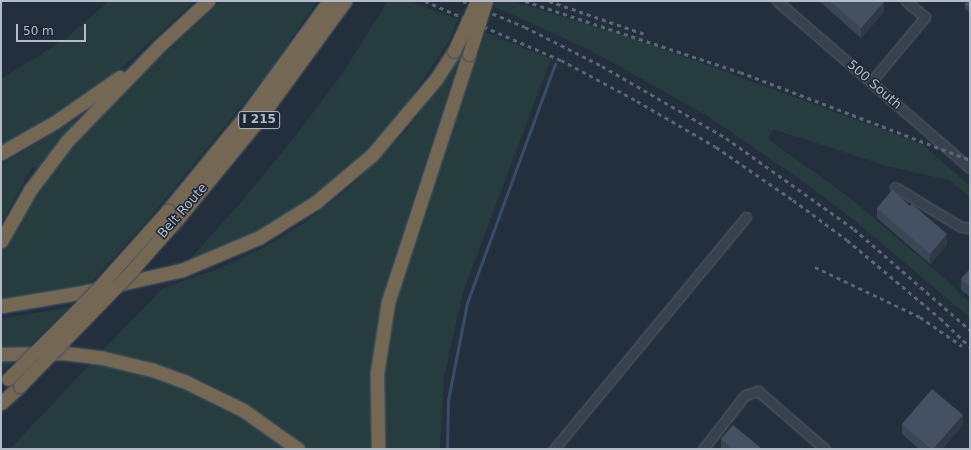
<!DOCTYPE html>
<html>
<head>
<meta charset="utf-8">
<style>
  body { margin:0 }
  #map { position:relative; width:971px; height:450px; overflow:hidden; background:#242f3e; font-family:"DejaVu Sans",sans-serif }
  div>[style] { position:absolute }
  .green>* { inset:0; background:#263c3f }
  .stream>* { height:3px; margin:-1.5px; padding:0 1.5px; transform-origin:1.5px; border-radius:1.5px; background:#394c67 }
  .roads { filter:drop-shadow(0 0 1px #565f6c) drop-shadow(0 0 1px #565f6c) }
  .minor>* { height:9px; margin:-4.5px; padding:0 4.5px; transform-origin:4.5px; border-radius:4.5px; background:#38414e }
  .highway>* { height:13px; margin:-6.5px; padding:0 6.5px; transform-origin:6.5px; border-radius:6.5px; background:#746855 }
  .rail>* { height:3px; margin-top:-1.5px; transform-origin:0; background:repeating-linear-gradient(90deg,#5a6575 0 4px,transparent 0 8px) }
  .bridges { filter:drop-shadow(0 0 1px #434c59) drop-shadow(0 0 1px #434c59) }
  .highway-bridge>* { height:13px; margin:-6.5px; padding:0 6.5px; transform-origin:6.5px; border-radius:6.5px; background:#746855 }
  .wall>* { inset:0; background:#3b4654 }
  .shaded-wall>* { inset:0; background:#303945 }
  .building>* { inset:0; background:#455162 }
  span { translate:-50% -50%; white-space:nowrap; text-align:center; line-height:1.15; -webkit-text-stroke:3px #1d2633; paint-order:stroke }
  .shield-label span { padding:1px 3px; background:#1d2633; border:1px solid; border-radius:3px; -webkit-text-stroke-width:0 }
  .shield-label { font-size:12px; color:#b4bcc9; font-weight:700 }
  .street-label { font-size:13px; color:#b4bcc9 }
  .frame { position:absolute; inset:0; border:2px solid #b4bcc9; pointer-events:none }
  .scale { position:absolute; left:16px; top:24px; width:70px; height:18px; box-sizing:border-box; border:2px solid #b4bcc9; border-top:0; padding-left:5px; font-size:12px; line-height:14px; white-space:nowrap; color:#b4bcc9; -webkit-text-stroke:3px #1d2633; paint-order:stroke }
</style>
</head>
<body>
<div id="map">
  <div class="green">
    <i style="clip-path:polygon(109px 1px,195px 1px,108px 80px,1px 147px,1px 79px,64px 40px)"></i>
    <i style="clip-path:polygon(221px 1px,317px 1px,266px 76px,148px 220px,86px 288px,1px 302px,1px 246px,47px 175px,108px 106px)"></i>
    <i style="clip-path:polygon(388px 1px,408px 1px,458px 19px,449px 41px,396px 120px,360px 159px,296px 210px,258px 234px,183px 267px,242px 201px,297px 134px,342px 74px)"></i>
    <i style="clip-path:polygon(494px 1px,511px 1px,630px 37px,922px 144px,970px 186px,970px 197px,949px 180px,887px 166px,773px 129px,768px 139px,849px 197px,943px 277px,970px 303px,970px 318px,860px 225px,807px 184px,709px 117px,594px 52px,493px 6px)"></i>
    <i style="clip-path:polygon(480px 30px,551px 59px,463px 292px,444px 377px,440px 449px,384px 449px,383px 377px,386px 344px,398px 288px)"></i>
    <i style="clip-path:polygon(457px 51px,461px 53px,389px 276px,381px 309px,371px 389px,371px 449px,307px 449px,278px 425px,209px 384px,144px 360px,101px 352px,163px 288px,215px 270px,259px 250px,307px 221px,351px 186px,405px 132px,423px 108px)"></i>
    <i style="clip-path:polygon(74px 120px,76px 122px,37px 168px,33px 166px,1px 224px,1px 165px)"></i>
    <i style="clip-path:polygon(70px 307px,30px 346px,1px 348px,1px 319px)"></i>
    <i style="clip-path:polygon(17px 358px,1px 373px,1px 359px)"></i>
    <i style="clip-path:polygon(92px 362px,125px 367px,181px 385px,233px 409px,292px 449px,10px 449px)"></i>
  </div>
  <div class="stream">
    <i style="left:447px;top:449px;width:49px;rotate:-88.8deg"></i>
    <i style="left:448px;top:400px;width:99px;rotate:-78.9deg"></i>
    <i style="left:467px;top:303px;width:255px;rotate:-69.8deg"></i>
  </div>
  <div class="roads">
    <div class="minor">
      <i style="left:777px;top:1px;width:255px;rotate:40.9deg"></i>
      <i style="left:871px;top:82px;width:85px;rotate:-50.3deg"></i>
      <i style="left:925px;top:17px;width:25px;rotate:-140deg"></i>
      <i style="left:895px;top:187px;width:77px;rotate:31.2deg"></i>
      <i style="left:961px;top:227px;width:9px;rotate:6deg"></i>
      <i style="left:554px;top:449px;width:301px;rotate:-50.4deg"></i>
      <i style="left:703px;top:449px;width:68px;rotate:-52.1deg"></i>
      <i style="left:745px;top:395px;width:14px;rotate:-17deg"></i>
      <i style="left:758px;top:391px;width:89px;rotate:40.9deg"></i>
    </div>
    <div class="highway">
      <i style="left:1px;top:153px;width:62px;rotate:-29.9deg"></i>
      <i style="left:55px;top:122px;width:79px;rotate:-34.7deg"></i>
      <i style="left:168px;top:210px;width:123px;rotate:-50.6deg"></i>
      <i style="left:246px;top:115px;width:141px;rotate:-53.9deg"></i>
      <i style="left:173px;top:224px;width:131px;rotate:-50.6deg"></i>
      <i style="left:256px;top:123px;width:151px;rotate:-53.9deg"></i>
      <i style="left:1px;top:241px;width:59px;rotate:-60.4deg"></i>
      <i style="left:30px;top:190px;width:61px;rotate:-52.9deg"></i>
      <i style="left:67px;top:141px;width:132px;rotate:-45.9deg"></i>
      <i style="left:159px;top:46px;width:67px;rotate:-42.6deg"></i>
      <i style="left:1px;top:306px;width:79px;rotate:-9.5deg"></i>
      <i style="left:79px;top:293px;width:106px;rotate:-12.6deg"></i>
      <i style="left:182px;top:270px;width:85px;rotate:-22.9deg"></i>
      <i style="left:260px;top:237px;width:66px;rotate:-32deg"></i>
      <i style="left:316px;top:202px;width:73px;rotate:-40deg"></i>
      <i style="left:372px;top:155px;width:99px;rotate:-49.9deg"></i>
      <i style="left:436px;top:79px;width:33px;rotate:-57deg"></i>
      <i style="left:1px;top:354px;width:63px;rotate:-0.9deg"></i>
      <i style="left:64px;top:353px;width:39px;rotate:7deg"></i>
      <i style="left:103px;top:358px;width:51px;rotate:13.5deg"></i>
      <i style="left:153px;top:370px;width:33px;rotate:20deg"></i>
      <i style="left:184px;top:381px;width:66px;rotate:26.2deg"></i>
      <i style="left:243px;top:410px;width:67px;rotate:35.3deg"></i>
      <i style="left:1px;top:403px;width:25px;rotate:-42deg"></i>
      <i style="left:378px;top:449px;width:76px;rotate:-90.8deg"></i>
      <i style="left:377px;top:373px;width:72px;rotate:-81.2deg"></i>
      <i style="left:388px;top:302px;width:261px;rotate:-71.9deg"></i>
    </div>
  </div>
  <div class="rail">
    <i style="left:425px;top:1px;width:148px;rotate:23.5deg"></i>
    <i style="left:561px;top:60px;width:86px;rotate:28.3deg"></i>
    <i style="left:637px;top:101px;width:91px;rotate:30.2deg"></i>
    <i style="left:716px;top:147px;width:93px;rotate:34.5deg"></i>
    <i style="left:793px;top:200px;width:67px;rotate:36.5deg"></i>
    <i style="left:847px;top:240px;width:121px;rotate:40deg"></i>
    <i style="left:940px;top:318px;width:42px;rotate:44deg"></i>
    <i style="left:463px;top:1px;width:67px;rotate:22.8deg"></i>
    <i style="left:525px;top:27px;width:86px;rotate:26.9deg"></i>
    <i style="left:602px;top:66px;width:143px;rotate:30.1deg"></i>
    <i style="left:726px;top:138px;width:157px;rotate:35.4deg"></i>
    <i style="left:854px;top:229px;width:154px;rotate:41deg"></i>
    <i style="left:525px;top:1px;width:226px;rotate:18.3deg"></i>
    <i style="left:740px;top:72px;width:246px;rotate:20.9deg"></i>
    <i style="left:549px;top:1px;width:102px;rotate:19deg"></i>
    <i style="left:815px;top:267px;width:116px;rotate:25.5deg"></i>
    <i style="left:920px;top:317px;width:51px;rotate:34.6deg"></i>
  </div>
  <div class="bridges">
    <div class="highway-bridge">
      <i style="left:454px;top:51px;width:55px;rotate:-65.3deg"></i>
      <i style="left:469px;top:54px;width:56px;rotate:-72.2deg"></i>
      <i style="left:8px;top:379px;width:115px;rotate:-45deg"></i>
      <i style="left:89px;top:298px;width:118px;rotate:-48.1deg"></i>
      <i style="left:20px;top:386px;width:153px;rotate:-45.8deg"></i>
      <i style="left:127px;top:276px;width:69px;rotate:-48.5deg"></i>
    </div>
  </div>
  <div class="wall">
    <i style="clip-path:polygon(819px 1px,883px 1px,884px 12px,861px 38px)"></i>
    <i style="clip-path:polygon(970px 1px,970px 13px,965px 9px,965px 4px)"></i>
    <i style="clip-path:polygon(877px 208px,947px 245px,930px 264px,877px 218px)"></i>
    <i style="clip-path:polygon(970px 269px,970px 297px,961px 290px,961px 279px)"></i>
    <i style="clip-path:polygon(902px 424px,963px 425px,942px 449px,919px 449px,902px 434px)"></i>
    <i style="clip-path:polygon(721px 439px,762px 449px,721px 449px)"></i>
  </div>
  <div class="shaded-wall">
    <i style="clip-path:polygon(884px 2px,884px 12px,861px 38px,861px 28px)"></i>
    <i style="clip-path:polygon(947px 234px,947px 245px,930px 264px,930px 254px)"></i>
    <i style="clip-path:polygon(963px 415px,963px 425px,942px 449px,933px 449px)"></i>
  </div>
  <div class="building">
    <i style="clip-path:polygon(830px 1px,883px 1px,884px 2px,861px 28px)"></i>
    <i style="clip-path:polygon(968px 1px,970px 1px,970px 8px,965px 4px)"></i>
    <i style="clip-path:polygon(892px 190px,910px 206px,912px 204px,947px 234px,930px 254px,877px 208px)"></i>
    <i style="clip-path:polygon(970px 269px,970px 287px,961px 279px)"></i>
    <i style="clip-path:polygon(932px 389px,963px 415px,933px 449px,931px 449px,902px 424px)"></i>
    <i style="clip-path:polygon(733px 425px,762px 449px,733px 449px,721px 439px)"></i>
  </div>
  <div class="shield-label">
    <span style="left:259px;top:120px">I 215</span>
  </div>
  <div class="street-label">
    <span style="left:874px;top:85px;rotate:41deg">500 South</span>
    <span style="left:183px;top:211px;rotate:-49deg">Belt Route</span>
  </div>
  <div class="frame"></div>
  <div class="scale">50 m</div>
</div>
</body>
</html>
